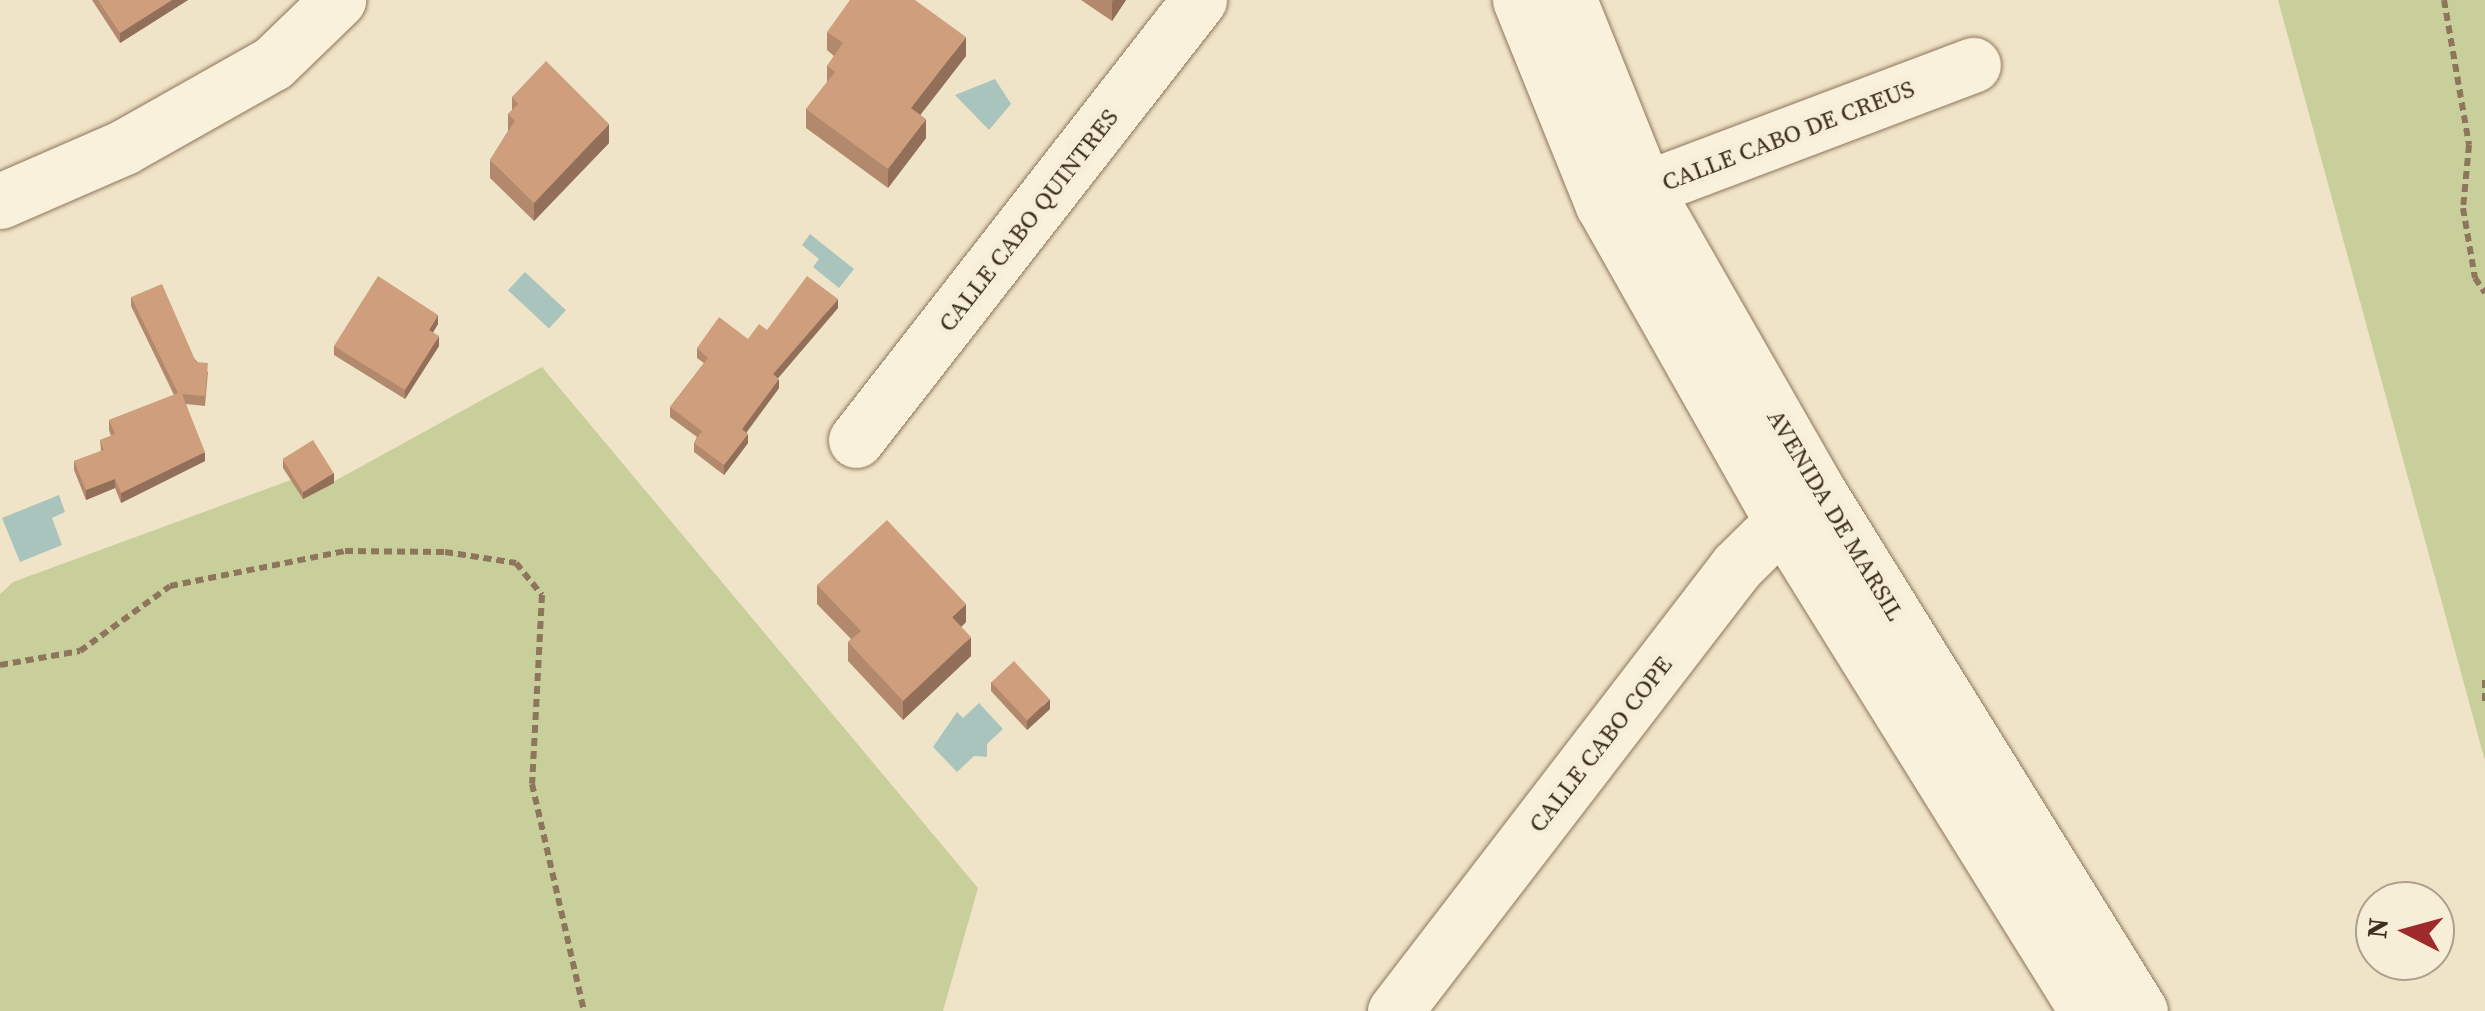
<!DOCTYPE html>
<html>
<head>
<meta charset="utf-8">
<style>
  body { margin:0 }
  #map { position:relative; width:2485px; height:1011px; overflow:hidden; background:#f0e4c8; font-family:"Source Serif 4",serif }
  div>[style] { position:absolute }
  .green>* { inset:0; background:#c9cf9b }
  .water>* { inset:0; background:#a9c4bc; transform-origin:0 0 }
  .path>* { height:6px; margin-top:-3px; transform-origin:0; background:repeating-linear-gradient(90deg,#8d765c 0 8px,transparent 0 13px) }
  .roads { filter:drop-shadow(0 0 2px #8d765c) drop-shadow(0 0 2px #8d765c) }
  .minor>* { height:55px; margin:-27.5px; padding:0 27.5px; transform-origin:27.5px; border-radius:27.5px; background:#faf1dc }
  .wall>* { inset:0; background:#b2896c }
  .shaded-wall>* { inset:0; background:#916f58 }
  .building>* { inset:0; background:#cf9f7d; transform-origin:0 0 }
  span { translate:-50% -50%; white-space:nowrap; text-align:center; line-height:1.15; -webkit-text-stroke:9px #f7eed8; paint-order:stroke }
  .street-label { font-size:25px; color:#3d2e20 }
  .north { position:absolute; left:2355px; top:881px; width:100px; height:100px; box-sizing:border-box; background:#f7eed8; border:2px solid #ada18e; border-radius:50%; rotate:276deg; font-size:28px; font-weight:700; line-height:40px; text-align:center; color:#3d2e20 }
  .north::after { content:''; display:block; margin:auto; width:35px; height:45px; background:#9e2a2b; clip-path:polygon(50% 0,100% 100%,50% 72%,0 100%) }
</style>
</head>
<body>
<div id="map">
  <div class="green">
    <i style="clip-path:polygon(2278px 0,2485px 0,2485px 761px)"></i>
    <i style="clip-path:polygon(542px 367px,978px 888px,943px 1011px,0 1011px,0 594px,13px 582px,291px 480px,304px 498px)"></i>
  </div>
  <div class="water">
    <i style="clip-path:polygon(995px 79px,1011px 104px,989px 130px,955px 95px)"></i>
    <i style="clip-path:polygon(810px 234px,854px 269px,839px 288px,813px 267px,819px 259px,802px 245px)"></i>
    <i style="left:525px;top:272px;width:56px;height:25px;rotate:43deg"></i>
    <i style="clip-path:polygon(59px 495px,65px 512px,52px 518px,62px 545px,20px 562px,2px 518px)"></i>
    <i style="clip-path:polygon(979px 703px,1003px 729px,987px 744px,987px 757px,974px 756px,957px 772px,933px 747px,957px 712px,963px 718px)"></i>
  </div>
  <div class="path">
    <i style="left:2444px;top:0;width:147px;rotate:80.2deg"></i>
    <i style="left:2469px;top:145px;width:63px;rotate:95.4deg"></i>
    <i style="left:2463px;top:208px;width:71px;rotate:80.3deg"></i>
    <i style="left:2475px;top:278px;width:18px;rotate:56deg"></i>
    <i style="left:0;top:665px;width:81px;rotate:-9.9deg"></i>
    <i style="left:80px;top:651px;width:111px;rotate:-35.8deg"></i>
    <i style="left:170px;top:586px;width:178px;rotate:-11.3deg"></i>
    <i style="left:345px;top:551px;width:100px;rotate:0.6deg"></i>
    <i style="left:445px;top:552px;width:72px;rotate:8.8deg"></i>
    <i style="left:516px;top:563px;width:41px;rotate:50.9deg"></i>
    <i style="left:542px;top:595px;width:189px;rotate:93deg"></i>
    <i style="left:532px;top:784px;width:233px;rotate:77.1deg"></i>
    <i style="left:2485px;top:680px;width:24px;rotate:90deg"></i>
  </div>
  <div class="roads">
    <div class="minor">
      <i style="left:1520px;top:0;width:221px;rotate:68deg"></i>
      <i style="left:1603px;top:205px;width:363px;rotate:60.5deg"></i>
      <i style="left:1782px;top:521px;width:577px;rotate:58.1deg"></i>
      <i style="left:1569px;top:0;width:204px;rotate:68.1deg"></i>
      <i style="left:1645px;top:189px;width:344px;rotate:60.2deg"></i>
      <i style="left:1816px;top:488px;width:615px;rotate:58.22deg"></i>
      <i style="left:0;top:201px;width:135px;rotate:-23.5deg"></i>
      <i style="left:124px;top:147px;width:171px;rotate:-29.4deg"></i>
      <i style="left:273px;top:63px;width:91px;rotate:-44.1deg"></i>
      <i style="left:1610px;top:202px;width:388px;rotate:-20.7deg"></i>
      <i style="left:856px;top:440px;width:558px;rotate:-52.06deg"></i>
      <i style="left:1395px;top:1011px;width:561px;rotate:-52.46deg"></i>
      <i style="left:1737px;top:566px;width:101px;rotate:-44.6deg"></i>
    </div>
  </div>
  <div class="wall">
    <i style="clip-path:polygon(92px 0,188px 0,120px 43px)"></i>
    <i style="clip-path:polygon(1081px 0,1126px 0,1112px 21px)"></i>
    <i style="clip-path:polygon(827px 32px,966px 56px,920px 115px,926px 138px,888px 188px,806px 128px,806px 109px,827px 82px,827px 66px,834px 56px,827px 50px)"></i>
    <i style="clip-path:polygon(512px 97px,609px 143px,534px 221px,490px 178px,490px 160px,508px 131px,508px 114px,512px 110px)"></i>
    <i style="clip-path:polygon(131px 297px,208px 372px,205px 406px,186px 404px,205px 461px,121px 503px,115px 488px,86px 500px,74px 470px,74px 461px,101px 451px,100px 440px,111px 436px,109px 430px,109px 420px,174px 395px,131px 306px)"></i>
    <i style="clip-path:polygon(838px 308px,778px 378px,779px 388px,747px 432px,748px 443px,724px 475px,694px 452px,694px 443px,697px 437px,670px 417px,670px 407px,704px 363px,697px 358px,697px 348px,748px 339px,767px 330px)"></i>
    <i style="clip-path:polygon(438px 324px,433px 332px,439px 346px,405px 399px,334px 355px,334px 346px)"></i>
    <i style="clip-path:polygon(283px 459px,334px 483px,303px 499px,283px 468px)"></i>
    <i style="clip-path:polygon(817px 585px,966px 622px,961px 627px,971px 656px,903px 720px,848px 661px,848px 642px,851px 639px,817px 604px)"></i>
    <i style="clip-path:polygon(991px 682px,1050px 709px,1027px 730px,991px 691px)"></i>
  </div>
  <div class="shaded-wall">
    <i style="clip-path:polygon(172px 0,188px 0,120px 43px,120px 33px)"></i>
    <i style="clip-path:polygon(1113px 0,1126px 0,1112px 21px,1112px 2px)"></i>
    <i style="clip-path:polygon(966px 37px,966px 56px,911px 127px,911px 108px)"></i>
    <i style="clip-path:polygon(926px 119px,926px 138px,888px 188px,888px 169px)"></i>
    <i style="clip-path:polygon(609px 124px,609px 143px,534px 221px,534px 203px)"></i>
    <i style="clip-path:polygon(838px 299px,838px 308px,773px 384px,773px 374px)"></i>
    <i style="clip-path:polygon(438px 315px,438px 324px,429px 339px,429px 330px)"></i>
    <i style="clip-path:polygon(439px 336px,439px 346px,405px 399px,405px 390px)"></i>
    <i style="clip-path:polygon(779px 379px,779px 388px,742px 438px,742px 429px)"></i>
    <i style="clip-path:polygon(748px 434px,748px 443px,724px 475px,724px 465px)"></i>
    <i style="clip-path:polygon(205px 452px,205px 461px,121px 503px,121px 493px)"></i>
    <i style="clip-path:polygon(334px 473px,334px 483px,303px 499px,303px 489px)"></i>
    <i style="clip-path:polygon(115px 479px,115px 488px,86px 500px,86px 490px)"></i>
    <i style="clip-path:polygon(966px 604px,966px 622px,952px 636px,952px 617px)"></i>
    <i style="clip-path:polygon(971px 637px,971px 656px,903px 720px,903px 701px)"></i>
    <i style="clip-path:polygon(1050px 699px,1050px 709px,1027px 730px,1027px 721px)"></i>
  </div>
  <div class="building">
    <i style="clip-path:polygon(98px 0,172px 0,120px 33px)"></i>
    <i style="clip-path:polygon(850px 0,915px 0,966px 37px,911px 108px,926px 119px,888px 169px,806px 109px,835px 72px,827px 66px,843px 43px,827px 32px)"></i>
    <i style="clip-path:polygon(546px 61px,609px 124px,534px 203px,490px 160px,515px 121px,508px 114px,518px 104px,512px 97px)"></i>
    <i style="clip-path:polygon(378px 276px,438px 315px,429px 330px,439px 336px,405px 390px,334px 346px)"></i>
    <i style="clip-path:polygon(807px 276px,838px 299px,773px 374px,779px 379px,742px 429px,748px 434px,724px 465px,694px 443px,702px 431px,670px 407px,708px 358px,697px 348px,719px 317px,748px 339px,759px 324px,767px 330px)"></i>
    <i style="clip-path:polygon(162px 284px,196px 362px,208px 363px,205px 396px,182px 394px,205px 452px,121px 493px,115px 479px,86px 490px,74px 461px,104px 450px,100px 440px,115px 434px,109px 420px,178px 393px,131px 297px)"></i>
    <i style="left:313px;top:440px;width:39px;height:36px;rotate:58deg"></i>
    <i style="clip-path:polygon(887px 520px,966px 604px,952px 617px,971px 637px,903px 701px,848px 642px,861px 631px,817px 585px)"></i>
    <i style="left:1014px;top:661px;width:52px;height:31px;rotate:47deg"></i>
  </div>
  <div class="street-label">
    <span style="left:1788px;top:135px;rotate:-21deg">CALLE CABO DE CREUS</span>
    <span style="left:1028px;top:220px;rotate:-52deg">CALLE CABO QUINTRES</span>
    <span style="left:1836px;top:515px;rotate:59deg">AVENIDA DE MARSIL</span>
    <span style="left:1600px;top:744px;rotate:-52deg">CALLE CABO COPE</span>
  </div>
  <div class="north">N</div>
</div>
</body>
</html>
